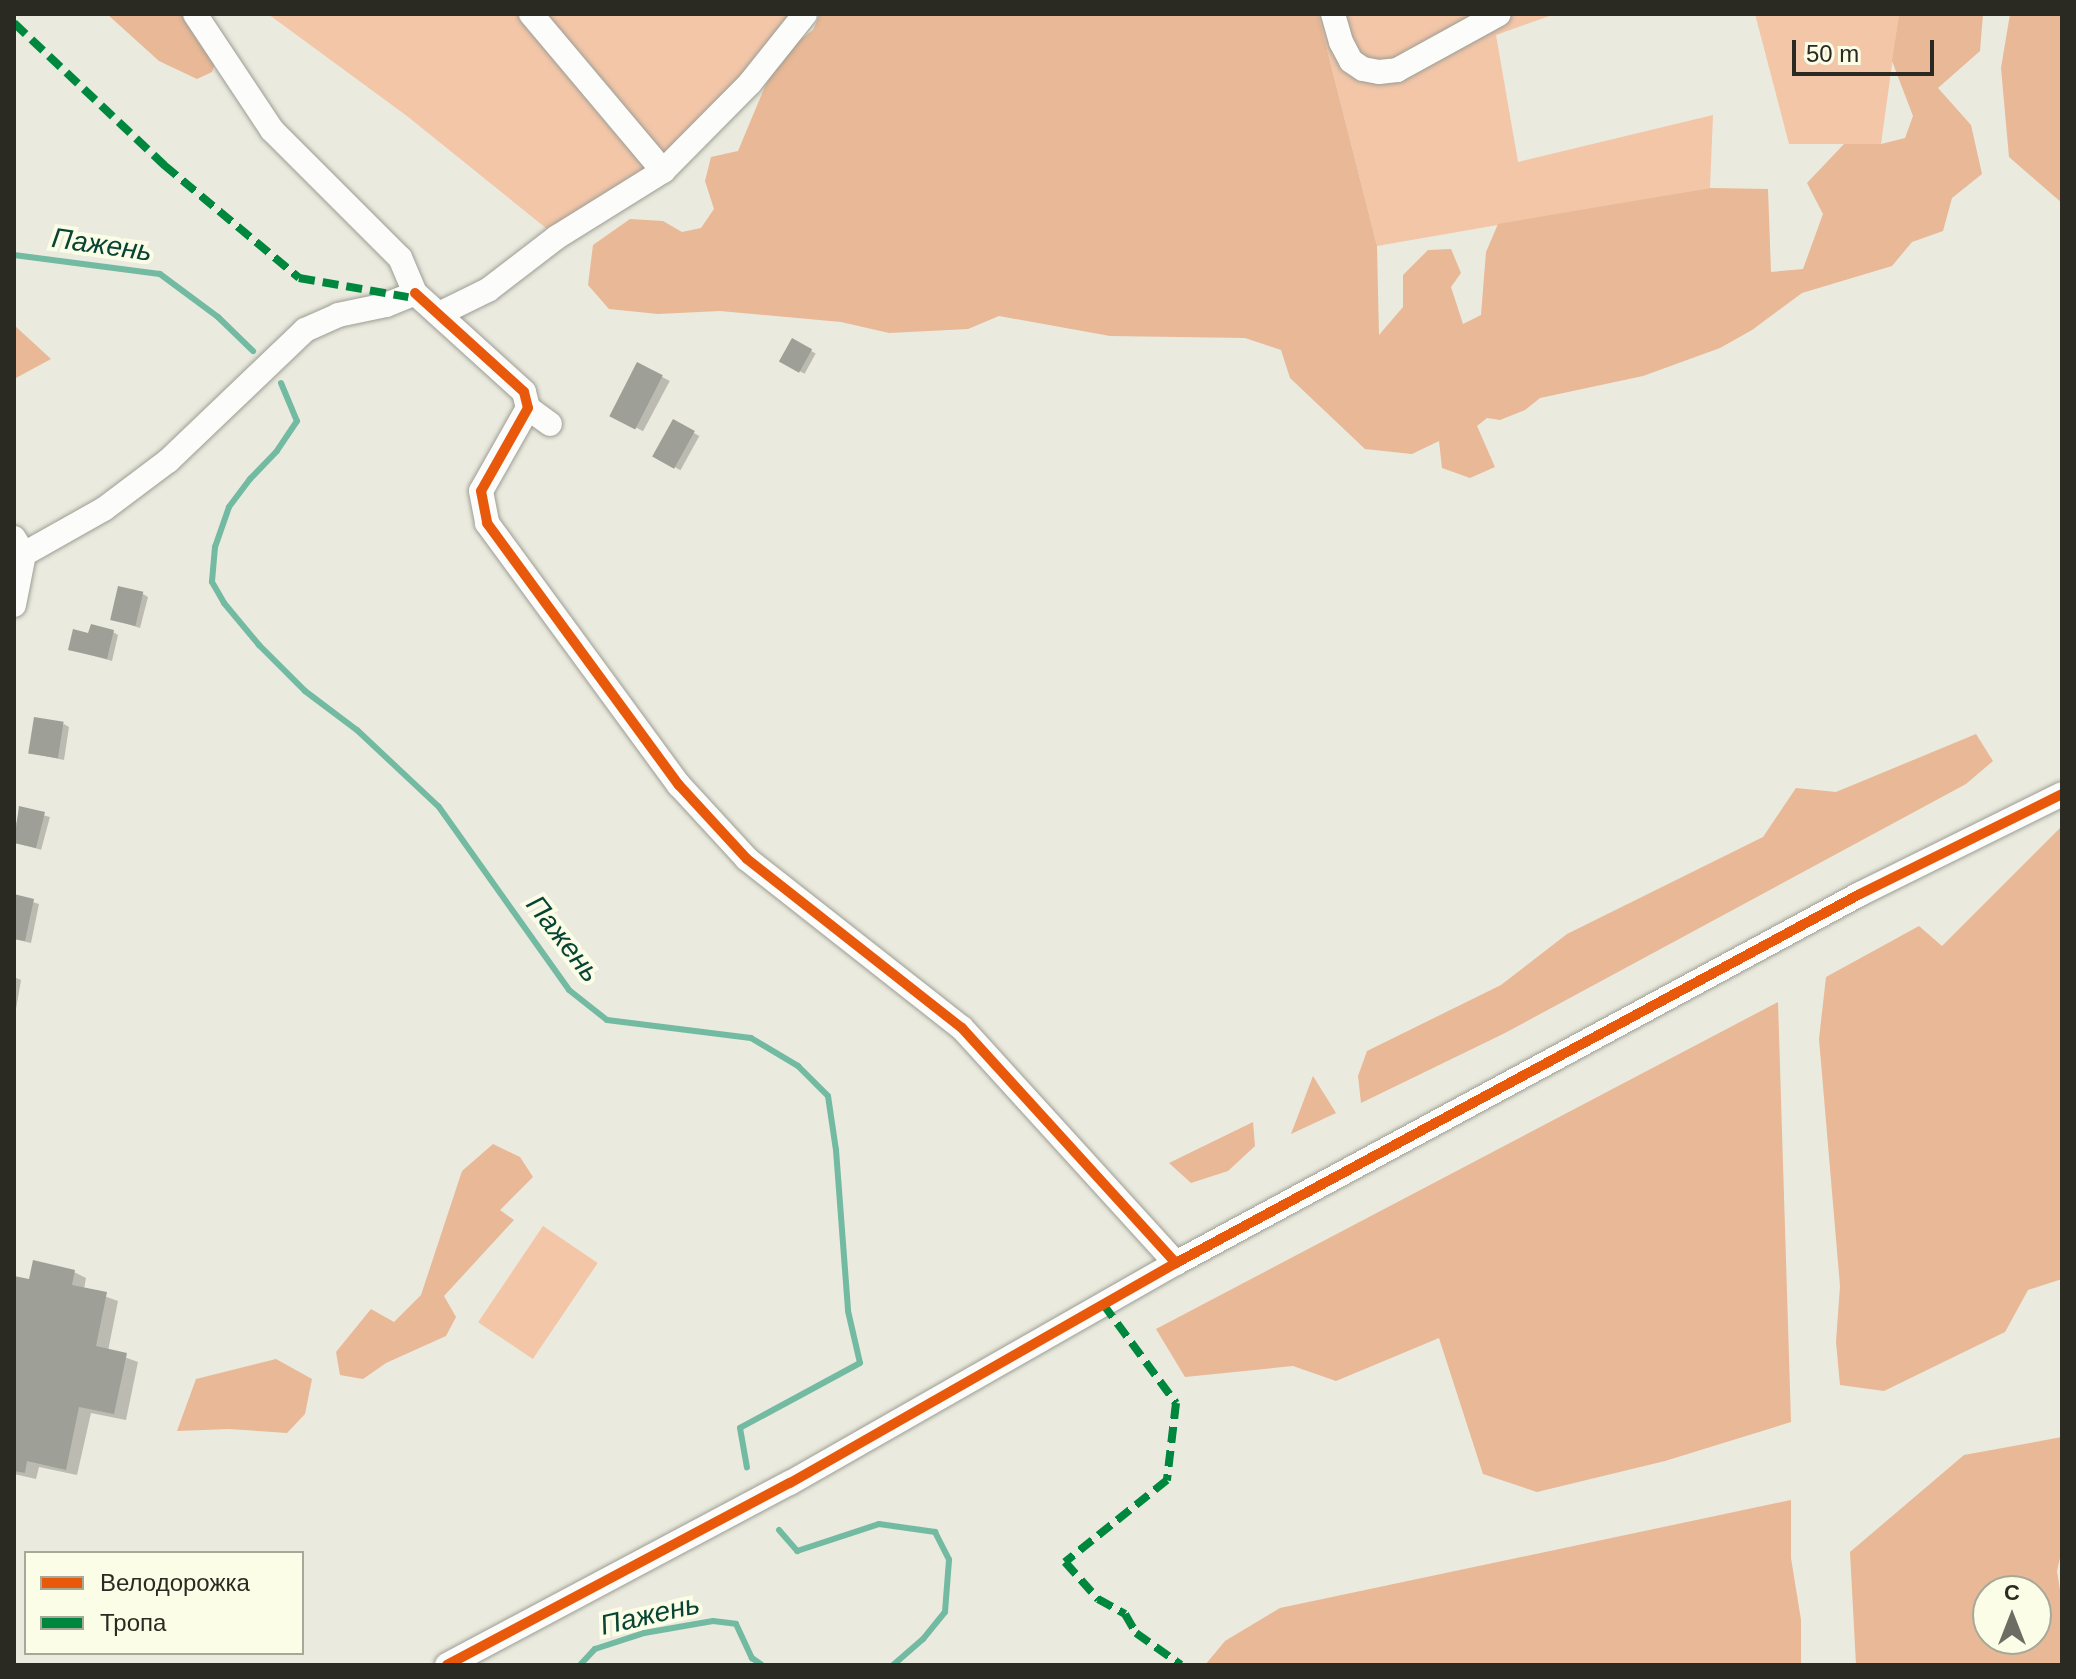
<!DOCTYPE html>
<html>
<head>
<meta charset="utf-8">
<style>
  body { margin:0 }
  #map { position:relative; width:2076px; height:1679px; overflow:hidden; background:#eaeade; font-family:Helvetica,sans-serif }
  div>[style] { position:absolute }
  .green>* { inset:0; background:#f3c6a8; transform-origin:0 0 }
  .forest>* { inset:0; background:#e9b896 }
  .shadow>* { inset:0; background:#0003; transform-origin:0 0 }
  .stream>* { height:6px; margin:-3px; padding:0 3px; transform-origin:3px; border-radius:3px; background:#73baa2 }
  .building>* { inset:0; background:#9ea098; transform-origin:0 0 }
  .roads { filter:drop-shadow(0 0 2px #9c9d94) drop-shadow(0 0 2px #9c9d94) }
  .minor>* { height:24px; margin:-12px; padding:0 12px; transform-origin:12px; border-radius:12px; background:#fcfcfa }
  .quiet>* { height:8px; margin-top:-4px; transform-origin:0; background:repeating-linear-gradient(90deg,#00873e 0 16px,transparent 0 24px) }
  .cycleway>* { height:10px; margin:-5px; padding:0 5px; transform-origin:5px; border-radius:5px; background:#e8590c }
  span { translate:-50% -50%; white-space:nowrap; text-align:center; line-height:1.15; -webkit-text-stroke:8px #fbfde6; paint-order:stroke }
  .water-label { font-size:28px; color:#074435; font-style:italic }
  .frame { position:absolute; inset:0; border:16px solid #2a2a22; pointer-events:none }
  .legend { position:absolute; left:24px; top:1551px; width:280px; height:104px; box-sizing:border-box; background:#fbfde6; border:2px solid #a7a998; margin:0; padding:10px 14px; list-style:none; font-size:24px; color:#2a2a22 }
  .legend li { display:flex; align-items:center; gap:16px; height:40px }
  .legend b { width:40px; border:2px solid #a7a998 }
  .north { position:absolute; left:1972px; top:1575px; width:80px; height:80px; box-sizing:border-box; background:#fbfde6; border:2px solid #a7a998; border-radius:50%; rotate:0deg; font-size:22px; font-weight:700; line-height:32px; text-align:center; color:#2a2a22 }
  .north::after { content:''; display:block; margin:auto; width:28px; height:36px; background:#6d6d64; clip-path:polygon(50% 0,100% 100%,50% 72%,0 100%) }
  .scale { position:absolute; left:1792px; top:40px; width:142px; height:36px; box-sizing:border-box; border:4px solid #2a2a22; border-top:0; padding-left:10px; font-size:24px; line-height:28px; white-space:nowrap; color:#2a2a22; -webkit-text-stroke:6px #fbfde6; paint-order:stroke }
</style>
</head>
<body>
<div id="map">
  <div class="green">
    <i style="clip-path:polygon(268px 14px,805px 14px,663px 171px,557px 237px,407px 116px)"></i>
    <i style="clip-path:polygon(1318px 14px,1555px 14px,1496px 35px,1518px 162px,1713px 115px,1710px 188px,1377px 246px)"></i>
    <i style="clip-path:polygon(1755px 14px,1899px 14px,1881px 144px,1789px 144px)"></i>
    <i style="left:543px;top:1226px;width:66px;height:116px;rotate:34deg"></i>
  </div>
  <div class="forest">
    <i style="clip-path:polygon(107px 14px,195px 14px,219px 52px,212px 72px,197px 79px,159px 61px)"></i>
    <i style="clip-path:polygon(820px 14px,1318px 14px,1377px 246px,1379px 335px,1403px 307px,1403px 275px,1428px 250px,1451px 249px,1461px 273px,1451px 287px,1463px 324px,1481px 315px,1486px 252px,1498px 224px,1710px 188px,1768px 189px,1771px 272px,1803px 269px,1823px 214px,1807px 183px,1844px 144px,1881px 144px,1905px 138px,1913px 116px,1892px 61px,1899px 14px,1983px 14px,1980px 51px,1938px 88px,1971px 125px,1982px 174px,1952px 198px,1943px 231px,1912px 242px,1892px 266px,1802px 293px,1752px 330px,1720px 348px,1643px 376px,1540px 398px,1525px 410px,1500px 420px,1487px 418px,1477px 426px,1495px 467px,1470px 478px,1442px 468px,1439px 441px,1412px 454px,1365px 449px,1290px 378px,1281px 350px,1245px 338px,1110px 336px,999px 316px,968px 329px,889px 333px,841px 322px,720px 311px,658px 314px,609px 309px,588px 285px,593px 245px,630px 219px,663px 221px,682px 232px,701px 228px,714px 209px,705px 181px,711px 157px,738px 151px,766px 84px,789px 48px,813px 30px)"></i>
    <i style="clip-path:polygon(2010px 14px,2062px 14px,2062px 203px,2009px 157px,2001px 68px)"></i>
    <i style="clip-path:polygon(14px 325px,51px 359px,14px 379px)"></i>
    <i style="clip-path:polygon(1976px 734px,1993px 761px,1966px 784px,1505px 1033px,1361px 1103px,1358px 1076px,1367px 1051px,1501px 985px,1567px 934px,1763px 837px,1796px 788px,1836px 792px)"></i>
    <i style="clip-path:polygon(2062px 826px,2062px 1279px,2028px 1290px,2005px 1332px,1884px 1391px,1840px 1385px,1836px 1342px,1840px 1286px,1819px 1039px,1826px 977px,1919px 926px,1942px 946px)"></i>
    <i style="clip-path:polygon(1778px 1002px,1791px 1422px,1665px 1461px,1537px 1492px,1483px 1474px,1439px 1338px,1336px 1381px,1293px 1366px,1185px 1377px,1156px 1329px)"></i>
    <i style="clip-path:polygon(1313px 1076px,1336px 1113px,1291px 1134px)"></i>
    <i style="clip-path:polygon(1253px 1122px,1255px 1146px,1228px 1171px,1191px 1183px,1169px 1163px)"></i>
    <i style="clip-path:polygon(493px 1144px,520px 1157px,533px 1177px,500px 1210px,514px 1220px,444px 1296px,456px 1317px,446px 1336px,386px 1363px,363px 1379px,340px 1375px,336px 1352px,371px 1309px,394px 1322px,421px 1295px,462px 1171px)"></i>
    <i style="clip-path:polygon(276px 1359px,312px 1379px,305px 1414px,287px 1433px,229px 1429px,177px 1431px,196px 1379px)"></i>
    <i style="clip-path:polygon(evenodd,2062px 1437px,2062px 1549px,2057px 1571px,2062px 1603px,2062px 1665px,1856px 1665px,1850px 1552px,1964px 1455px,2062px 1437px,1988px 1591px,2036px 1591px,2036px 1639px,1988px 1639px,1988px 1591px)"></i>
    <i style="clip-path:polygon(1791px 1500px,1791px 1558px,1801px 1620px,1801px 1665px,1205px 1665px,1225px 1641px,1280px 1608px)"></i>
  </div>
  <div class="shadow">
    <i style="left:793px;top:341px;width:26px;height:23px;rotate:29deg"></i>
    <i style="left:638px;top:364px;width:36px;height:57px;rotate:28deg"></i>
    <i style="left:674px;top:422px;width:29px;height:39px;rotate:29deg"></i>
    <i style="clip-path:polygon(143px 594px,148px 597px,140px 628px,112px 619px)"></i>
    <i style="clip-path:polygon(113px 632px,118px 635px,112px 661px,70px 649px,90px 635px)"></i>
    <i style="clip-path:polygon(64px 724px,69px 727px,64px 760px,30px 753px)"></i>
    <i style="left:20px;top:809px;width:31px;height:34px;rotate:15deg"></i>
    <i style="clip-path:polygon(14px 896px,39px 904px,31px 943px,14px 939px)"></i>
    <i style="clip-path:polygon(14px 977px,21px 980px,14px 1021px)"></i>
    <i style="clip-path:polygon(74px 1272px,86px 1278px,84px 1289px,118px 1301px,108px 1351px,138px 1362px,126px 1420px,91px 1413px,77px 1475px,39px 1467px,36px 1479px,14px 1474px,14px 1278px,30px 1281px)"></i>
  </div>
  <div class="stream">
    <i style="left:14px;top:255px;width:147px;rotate:7.4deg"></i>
    <i style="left:160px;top:274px;width:72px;rotate:36.6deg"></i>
    <i style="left:218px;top:317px;width:49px;rotate:44.2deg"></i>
    <i style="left:281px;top:383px;width:41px;rotate:67.2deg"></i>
    <i style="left:297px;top:421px;width:36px;rotate:124deg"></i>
    <i style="left:277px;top:451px;width:39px;rotate:134deg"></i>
    <i style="left:250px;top:479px;width:35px;rotate:127deg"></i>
    <i style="left:229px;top:507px;width:42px;rotate:109.3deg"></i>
    <i style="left:215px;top:547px;width:35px;rotate:95deg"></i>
    <i style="left:212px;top:582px;width:24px;rotate:60deg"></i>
    <i style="left:224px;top:603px;width:55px;rotate:50.2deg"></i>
    <i style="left:259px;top:645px;width:65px;rotate:45deg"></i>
    <i style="left:305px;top:691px;width:65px;rotate:36.9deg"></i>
    <i style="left:357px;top:730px;width:112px;rotate:43.2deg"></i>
    <i style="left:439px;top:807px;width:224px;rotate:54.6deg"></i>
    <i style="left:569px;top:990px;width:48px;rotate:38.3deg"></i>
    <i style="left:607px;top:1020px;width:145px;rotate:7.1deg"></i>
    <i style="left:751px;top:1038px;width:55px;rotate:30.8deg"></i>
    <i style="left:798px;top:1066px;width:42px;rotate:45deg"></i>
    <i style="left:828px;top:1096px;width:55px;rotate:81.6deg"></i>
    <i style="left:836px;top:1150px;width:161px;rotate:85.7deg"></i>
    <i style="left:848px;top:1311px;width:53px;rotate:77deg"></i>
    <i style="left:860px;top:1363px;width:136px;rotate:151.6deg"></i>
    <i style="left:740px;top:1428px;width:40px;rotate:80deg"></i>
    <i style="left:779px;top:1530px;width:28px;rotate:49deg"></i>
    <i style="left:797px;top:1551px;width:86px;rotate:-18.2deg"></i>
    <i style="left:879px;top:1524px;width:57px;rotate:8.1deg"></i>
    <i style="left:935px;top:1532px;width:31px;rotate:63deg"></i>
    <i style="left:949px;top:1560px;width:52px;rotate:94.4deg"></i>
    <i style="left:945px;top:1612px;width:35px;rotate:129deg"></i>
    <i style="left:923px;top:1639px;width:40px;rotate:139deg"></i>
    <i style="left:580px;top:1665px;width:22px;rotate:-47deg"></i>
    <i style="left:595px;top:1649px;width:52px;rotate:-18.1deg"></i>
    <i style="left:644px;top:1633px;width:70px;rotate:-9.9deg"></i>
    <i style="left:713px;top:1621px;width:23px;rotate:7deg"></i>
    <i style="left:736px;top:1624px;width:38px;rotate:65deg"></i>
    <i style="left:752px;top:1658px;width:12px;rotate:35deg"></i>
  </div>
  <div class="building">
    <i style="left:792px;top:338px;width:23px;height:27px;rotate:29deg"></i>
    <i style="left:637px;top:362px;width:29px;height:61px;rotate:27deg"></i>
    <i style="left:673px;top:419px;width:25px;height:43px;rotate:29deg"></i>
    <i style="left:118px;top:586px;width:26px;height:35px;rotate:13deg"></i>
    <i style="clip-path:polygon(91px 624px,114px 630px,107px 659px,68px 650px,73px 629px,88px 633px)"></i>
    <i style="left:34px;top:717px;width:30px;height:37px;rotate:9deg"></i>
    <i style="clip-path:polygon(19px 806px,45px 812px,36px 848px,14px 843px)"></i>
    <i style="clip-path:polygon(14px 894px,34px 899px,25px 941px,14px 939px)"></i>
    <i style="clip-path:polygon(33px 1260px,75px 1270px,72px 1285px,107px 1292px,96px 1346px,127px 1353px,114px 1414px,79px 1407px,66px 1470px,27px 1461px,25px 1473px,14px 1471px,14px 1276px,29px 1279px)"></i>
  </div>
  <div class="roads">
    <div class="minor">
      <i style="left:531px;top:14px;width:205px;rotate:49.9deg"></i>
      <i style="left:1333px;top:14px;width:29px;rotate:74deg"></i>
      <i style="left:1341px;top:42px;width:21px;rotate:62deg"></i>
      <i style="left:1351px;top:61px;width:14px;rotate:34deg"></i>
      <i style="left:1363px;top:69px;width:16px;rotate:11deg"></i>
      <i style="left:1379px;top:72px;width:18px;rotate:-6deg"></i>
      <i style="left:1397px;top:70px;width:116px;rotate:-28.8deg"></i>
      <i style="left:415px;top:293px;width:147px;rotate:42.2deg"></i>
      <i style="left:524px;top:392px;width:16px;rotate:76deg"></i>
      <i style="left:528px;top:408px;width:95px;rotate:119.5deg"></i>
      <i style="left:481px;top:491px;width:33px;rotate:79deg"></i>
      <i style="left:487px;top:523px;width:325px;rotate:53.8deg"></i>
      <i style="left:679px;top:785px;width:100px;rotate:47.4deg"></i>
      <i style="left:747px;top:859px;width:273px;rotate:38.2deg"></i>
      <i style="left:962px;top:1028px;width:318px;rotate:47.7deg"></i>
      <i style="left:439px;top:314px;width:55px;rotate:-26.1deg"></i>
      <i style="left:488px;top:290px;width:87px;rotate:-37.5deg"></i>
      <i style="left:557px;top:237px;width:125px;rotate:-31.9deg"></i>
      <i style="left:663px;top:171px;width:124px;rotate:-45.3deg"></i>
      <i style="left:750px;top:83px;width:88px;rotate:-51.4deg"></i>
      <i style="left:528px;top:408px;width:27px;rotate:36deg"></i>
      <i style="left:14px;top:538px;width:19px;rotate:58deg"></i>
      <i style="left:24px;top:554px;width:52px;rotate:101.1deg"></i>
      <i style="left:24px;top:554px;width:92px;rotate:-29.4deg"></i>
      <i style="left:104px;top:509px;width:80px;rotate:-36.9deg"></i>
      <i style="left:168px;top:461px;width:190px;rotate:-43.7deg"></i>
      <i style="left:305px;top:330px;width:36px;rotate:-24deg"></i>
      <i style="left:338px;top:315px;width:49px;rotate:-11.8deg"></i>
      <i style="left:386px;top:305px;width:31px;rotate:-22deg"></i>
      <i style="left:415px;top:293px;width:38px;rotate:-113deg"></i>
      <i style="left:400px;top:258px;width:181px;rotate:-135deg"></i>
      <i style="left:272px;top:130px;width:139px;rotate:-123.6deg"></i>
      <i style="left:447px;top:1665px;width:388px;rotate:-28deg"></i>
      <i style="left:790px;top:1483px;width:444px;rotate:-29.7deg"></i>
      <i style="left:1176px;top:1263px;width:777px;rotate:-28.35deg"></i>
      <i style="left:1860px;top:894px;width:225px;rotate:-26.3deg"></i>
    </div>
  </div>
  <div class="quiet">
    <i style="left:14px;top:23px;width:207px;rotate:43.4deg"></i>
    <i style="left:164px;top:165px;width:176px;rotate:39.9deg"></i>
    <i style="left:299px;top:278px;width:111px;rotate:9.9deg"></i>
    <i style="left:1103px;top:1304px;width:123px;rotate:53.6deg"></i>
    <i style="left:1176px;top:1403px;width:78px;rotate:96.7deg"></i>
    <i style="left:1167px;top:1480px;width:131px;rotate:141.2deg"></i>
    <i style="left:1065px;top:1562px;width:50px;rotate:48.3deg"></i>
    <i style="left:1098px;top:1599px;width:31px;rotate:29deg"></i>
    <i style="left:1125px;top:1614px;width:22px;rotate:60deg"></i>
    <i style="left:1136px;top:1633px;width:55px;rotate:35.4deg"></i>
  </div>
  <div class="cycleway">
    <i style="left:415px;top:293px;width:147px;rotate:42.2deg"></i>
    <i style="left:524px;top:392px;width:16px;rotate:76deg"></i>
    <i style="left:528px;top:408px;width:95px;rotate:119.5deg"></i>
    <i style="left:481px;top:491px;width:33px;rotate:79deg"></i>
    <i style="left:487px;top:523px;width:325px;rotate:53.8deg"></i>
    <i style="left:679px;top:785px;width:100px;rotate:47.4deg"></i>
    <i style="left:747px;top:859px;width:273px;rotate:38.2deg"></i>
    <i style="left:962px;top:1028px;width:318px;rotate:47.7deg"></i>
    <i style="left:447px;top:1665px;width:388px;rotate:-28deg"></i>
    <i style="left:790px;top:1483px;width:444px;rotate:-29.7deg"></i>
    <i style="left:1176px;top:1263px;width:777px;rotate:-28.35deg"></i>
    <i style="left:1860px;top:894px;width:225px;rotate:-26.3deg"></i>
  </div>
  <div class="water-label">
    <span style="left:102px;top:245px;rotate:8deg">Пажень</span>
    <span style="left:563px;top:939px;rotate:52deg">Пажень</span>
    <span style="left:650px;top:1615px;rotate:-13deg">Пажень</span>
  </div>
  <div class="frame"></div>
  <ul class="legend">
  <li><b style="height:10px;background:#e8590c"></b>Велодорожка</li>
  <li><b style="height:10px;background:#00873e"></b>Тропа</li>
  </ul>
  <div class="north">С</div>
  <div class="scale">50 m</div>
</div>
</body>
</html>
